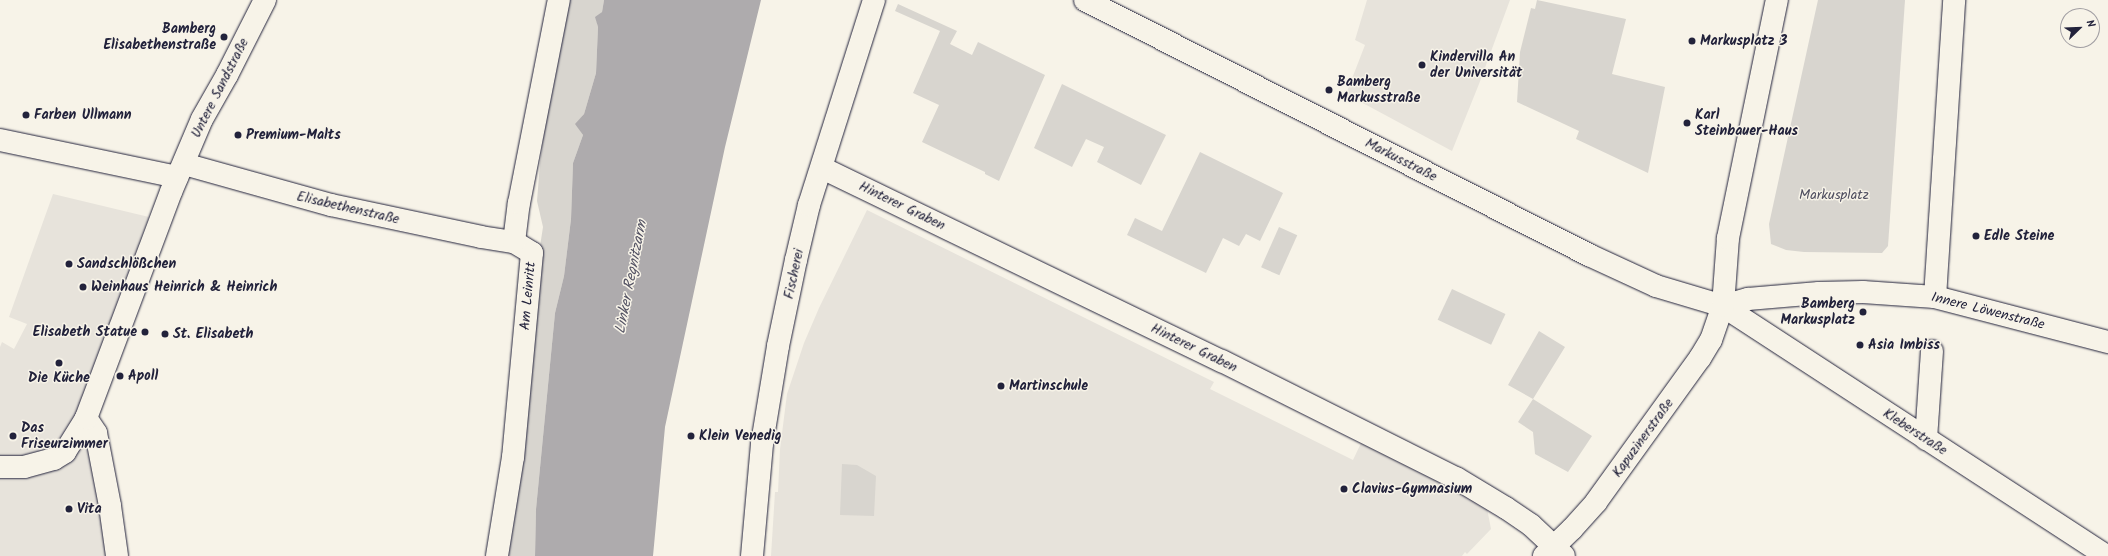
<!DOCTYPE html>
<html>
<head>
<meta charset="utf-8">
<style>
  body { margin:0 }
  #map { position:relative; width:2108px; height:556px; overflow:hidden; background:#f7f3e8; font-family:Kalam,sans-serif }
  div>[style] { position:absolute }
  .built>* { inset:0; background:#e7e3db }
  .green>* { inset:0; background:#d8d5cf; transform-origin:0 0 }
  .water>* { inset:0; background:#aeabad }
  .roads { filter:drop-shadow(0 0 1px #22223b) drop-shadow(0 0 1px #22223b) }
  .minor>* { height:22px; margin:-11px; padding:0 11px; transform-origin:11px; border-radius:11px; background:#f7f3e8 }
  .dots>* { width:11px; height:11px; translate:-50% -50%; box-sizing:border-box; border:2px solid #f7f3e8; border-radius:50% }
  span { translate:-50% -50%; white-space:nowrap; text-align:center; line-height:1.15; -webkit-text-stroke:3px #f7f3e8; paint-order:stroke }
  .poi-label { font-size:14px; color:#22223b; font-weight:700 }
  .right { translate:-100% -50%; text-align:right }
  .left { translate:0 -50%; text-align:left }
  .street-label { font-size:14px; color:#22223b }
  .park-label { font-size:14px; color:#504f60 }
  .water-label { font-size:15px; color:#535263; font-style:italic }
  .north { position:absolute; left:2060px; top:8px; width:40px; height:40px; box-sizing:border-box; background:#f7f3e8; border:1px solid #a29fa3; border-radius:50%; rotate:67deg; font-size:11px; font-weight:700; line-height:16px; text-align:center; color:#22223b }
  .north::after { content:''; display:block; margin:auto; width:14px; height:18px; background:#22223b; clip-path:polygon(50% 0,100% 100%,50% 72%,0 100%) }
</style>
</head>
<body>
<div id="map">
  <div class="built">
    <i style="clip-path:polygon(1367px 0,1510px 0,1479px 84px,1452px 151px,1346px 94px,1365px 45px,1355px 40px)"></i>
    <i style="clip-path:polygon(53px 194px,149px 217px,78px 421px,103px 498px,111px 556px,0 556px,0 347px,2px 342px,14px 349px,27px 324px,9px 317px)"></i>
    <i style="clip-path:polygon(867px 210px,1214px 382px,1210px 389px,1353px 460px,1362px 441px,1454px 490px,1486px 503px,1491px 529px,1467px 554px,1465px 552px,1462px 556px,771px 556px,775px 492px,778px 492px,780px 449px,787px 394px,804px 343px,819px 308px)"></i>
  </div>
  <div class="green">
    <i style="clip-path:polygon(567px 0,604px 0,602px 12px,596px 18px,598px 27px,596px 73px,584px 114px,576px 124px,583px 135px,573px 163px,571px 219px,564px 276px,555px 313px,536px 509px,535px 556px,502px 556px,536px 272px,543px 227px,537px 201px,540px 163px,551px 76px)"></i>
    <i style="clip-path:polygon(1537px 0,1626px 19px,1612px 74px,1665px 87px,1648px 173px,1576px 139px,1579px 131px,1517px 102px,1520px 52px,1531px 8px,1535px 9px)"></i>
    <i style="clip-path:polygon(1818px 0,1905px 0,1888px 246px,1882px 253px,1804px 252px,1786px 250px,1771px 244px,1769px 224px)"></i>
    <i style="clip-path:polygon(898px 4px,957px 31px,950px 44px,972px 55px,978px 42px,1045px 75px,999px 181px,985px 174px,985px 172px,922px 142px,939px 105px,913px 93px,940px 31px,895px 11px)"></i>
    <i style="clip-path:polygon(1062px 84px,1166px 135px,1141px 185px,1097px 162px,1104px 147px,1086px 139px,1072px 167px,1034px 148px)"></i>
    <i style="clip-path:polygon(1200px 152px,1283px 193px,1260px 241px,1246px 234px,1239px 246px,1223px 238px,1206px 273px,1127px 235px,1135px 218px,1162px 231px)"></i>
    <i style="left:1279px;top:227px;width:20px;height:44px;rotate:24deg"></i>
    <i style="left:1452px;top:289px;width:59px;height:34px;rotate:25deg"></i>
    <i style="clip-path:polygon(1539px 331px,1565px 347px,1533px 399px,1592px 436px,1568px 472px,1535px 454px,1533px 432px,1518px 422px,1533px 399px,1508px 385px)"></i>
    <i style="clip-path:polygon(842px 464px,857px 465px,876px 476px,874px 516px,840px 515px)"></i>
  </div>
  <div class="water">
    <i style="clip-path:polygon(604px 0,761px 0,725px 147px,665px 427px,653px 556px,535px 556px,536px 509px,555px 313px,564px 276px,571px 219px,573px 163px,583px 135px,575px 124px,584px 114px,596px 73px,598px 27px,595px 17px,602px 12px)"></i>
  </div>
  <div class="roads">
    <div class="minor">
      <i style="left:1085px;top:0;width:565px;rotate:26.84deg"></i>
      <i style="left:1589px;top:255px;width:74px;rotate:24.8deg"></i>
      <i style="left:1656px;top:286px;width:70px;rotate:16.6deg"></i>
      <i style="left:1723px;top:306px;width:458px;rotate:33.1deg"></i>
      <i style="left:0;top:140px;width:181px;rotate:11.8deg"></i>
      <i style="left:184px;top:164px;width:153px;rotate:15.6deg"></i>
      <i style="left:331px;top:205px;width:153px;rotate:12deg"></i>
      <i style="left:481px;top:237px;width:33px;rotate:9deg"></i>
      <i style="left:514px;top:242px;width:21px;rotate:31deg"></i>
      <i style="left:532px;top:253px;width:205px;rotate:95.3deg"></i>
      <i style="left:513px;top:457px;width:100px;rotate:99.2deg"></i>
      <i style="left:822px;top:168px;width:444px;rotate:25.8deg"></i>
      <i style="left:1222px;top:361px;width:262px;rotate:26.6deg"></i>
      <i style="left:1456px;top:478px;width:58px;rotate:31deg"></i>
      <i style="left:1506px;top:508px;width:30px;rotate:34deg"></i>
      <i style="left:1531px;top:525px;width:45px;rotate:43.2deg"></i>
      <i style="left:514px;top:242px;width:39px;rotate:-83deg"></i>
      <i style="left:519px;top:203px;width:207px;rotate:-78.9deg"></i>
      <i style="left:1935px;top:297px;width:298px;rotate:-86.3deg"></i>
      <i style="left:1723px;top:306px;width:26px;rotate:-16deg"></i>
      <i style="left:1748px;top:299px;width:71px;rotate:-4.8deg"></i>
      <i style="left:1819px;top:293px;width:44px;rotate:-1.3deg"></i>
      <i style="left:1863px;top:292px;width:72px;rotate:4deg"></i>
      <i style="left:1935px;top:297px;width:179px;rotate:14.6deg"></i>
      <i style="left:86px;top:418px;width:18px;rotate:56deg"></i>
      <i style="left:96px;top:433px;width:74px;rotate:79.1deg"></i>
      <i style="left:110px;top:506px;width:50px;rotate:82deg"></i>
      <i style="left:1926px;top:439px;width:88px;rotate:-86.1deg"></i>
      <i style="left:0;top:467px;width:24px"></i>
      <i style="left:24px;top:467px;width:31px;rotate:-15deg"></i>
      <i style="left:54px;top:459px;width:13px;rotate:-32deg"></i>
      <i style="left:65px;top:452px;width:40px;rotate:-58deg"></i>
      <i style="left:86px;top:418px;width:241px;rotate:-69.4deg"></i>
      <i style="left:171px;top:192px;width:79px;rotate:-67deg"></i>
      <i style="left:202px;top:119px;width:51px;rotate:-60.4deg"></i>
      <i style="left:227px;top:75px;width:84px;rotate:-63.1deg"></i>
      <i style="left:752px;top:556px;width:113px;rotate:-84.9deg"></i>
      <i style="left:762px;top:443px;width:98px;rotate:-80.6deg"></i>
      <i style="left:778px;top:346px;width:88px;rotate:-78.2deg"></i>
      <i style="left:796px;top:260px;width:57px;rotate:-76.7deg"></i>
      <i style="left:809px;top:205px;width:215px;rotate:-72.4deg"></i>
      <i style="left:1544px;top:556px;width:39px;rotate:-44deg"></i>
      <i style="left:1572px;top:529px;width:36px;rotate:-48deg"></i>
      <i style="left:1596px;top:502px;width:178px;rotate:-54.2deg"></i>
      <i style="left:1700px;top:358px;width:21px;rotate:-59deg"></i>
      <i style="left:1711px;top:340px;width:36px;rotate:-71deg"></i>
      <i style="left:1723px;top:306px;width:68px;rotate:-85.8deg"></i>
      <i style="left:1728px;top:238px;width:243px;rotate:-78.4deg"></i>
    </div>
  </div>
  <div class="dots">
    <i style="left:224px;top:37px;background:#22223b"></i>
    <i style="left:1692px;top:41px;background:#22223b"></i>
    <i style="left:1422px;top:65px;background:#22223b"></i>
    <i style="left:1329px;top:90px;background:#22223b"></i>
    <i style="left:26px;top:115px;background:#22223b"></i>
    <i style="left:1687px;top:123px;background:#22223b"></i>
    <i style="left:238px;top:135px;background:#22223b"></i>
    <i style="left:1976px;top:236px;background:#22223b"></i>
    <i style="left:69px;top:264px;background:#22223b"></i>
    <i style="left:83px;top:287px;background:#22223b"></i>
    <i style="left:1863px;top:312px;background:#22223b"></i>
    <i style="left:145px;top:332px;background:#22223b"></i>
    <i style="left:165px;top:334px;background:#22223b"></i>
    <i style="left:1860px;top:345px;background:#22223b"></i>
    <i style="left:59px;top:363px;background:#22223b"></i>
    <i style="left:120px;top:376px;background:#22223b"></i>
    <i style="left:1001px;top:386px;background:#22223b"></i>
    <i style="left:13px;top:436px;background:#22223b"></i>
    <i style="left:691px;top:436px;background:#22223b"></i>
    <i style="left:1344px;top:489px;background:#22223b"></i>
    <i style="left:69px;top:509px;background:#22223b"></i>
  </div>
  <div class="poi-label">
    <span class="right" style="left:216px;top:37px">Bamberg<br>Elisabethenstraße</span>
    <span class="left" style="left:1700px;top:41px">Markusplatz 3</span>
    <span class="left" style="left:1430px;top:65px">Kindervilla An<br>der Universität</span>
    <span class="left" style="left:1337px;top:90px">Bamberg<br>Markusstraße</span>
    <span class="left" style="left:34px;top:115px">Farben Ullmann</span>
    <span class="left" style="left:1695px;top:123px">Karl<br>Steinbauer-Haus</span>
    <span class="left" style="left:246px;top:135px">Premium-Malts</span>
    <span class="left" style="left:1984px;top:236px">Edle Steine</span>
    <span class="left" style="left:77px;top:264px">Sandschlößchen</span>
    <span class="left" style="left:91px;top:287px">Weinhaus Heinrich &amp; Heinrich</span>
    <span class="right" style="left:1855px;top:312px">Bamberg<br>Markusplatz</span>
    <span class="right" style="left:137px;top:332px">Elisabeth Statue</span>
    <span class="left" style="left:173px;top:334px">St. Elisabeth</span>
    <span class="left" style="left:1868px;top:345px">Asia Imbiss</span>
    <span class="left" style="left:128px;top:376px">Apoll</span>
    <span style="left:59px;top:378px">Die Küche</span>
    <span class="left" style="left:1009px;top:386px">Martinschule</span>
    <span class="left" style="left:21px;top:436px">Das<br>Friseurzimmer</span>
    <span class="left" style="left:699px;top:436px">Klein Venedig</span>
    <span class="left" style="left:1352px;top:489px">Clavius-Gymnasium</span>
    <span class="left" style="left:77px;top:509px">Vita</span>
  </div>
  <div class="street-label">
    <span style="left:220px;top:88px;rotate:-63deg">Untere Sandstraße</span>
    <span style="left:1401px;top:160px;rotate:27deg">Markusstraße</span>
    <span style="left:902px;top:206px;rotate:26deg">Hinterer Graben</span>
    <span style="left:348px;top:208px;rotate:13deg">Elisabethenstraße</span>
    <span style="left:794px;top:274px;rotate:-78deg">Fischerei</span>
    <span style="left:528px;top:296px;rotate:-85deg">Am Leinritt</span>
    <span style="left:1988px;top:311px;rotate:14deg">Innere Löwenstraße</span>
    <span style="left:1194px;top:348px;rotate:26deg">Hinterer Graben</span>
    <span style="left:1915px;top:432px;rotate:33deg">Kleberstraße</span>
    <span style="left:1643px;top:438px;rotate:-54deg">Kapuzinerstraße</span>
  </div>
  <div class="park-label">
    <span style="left:1834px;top:195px">Markusplatz</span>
  </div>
  <div class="water-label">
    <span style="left:632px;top:277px;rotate:-79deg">Linker Regnitzarm</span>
  </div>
  <div class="north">N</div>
</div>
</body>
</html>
